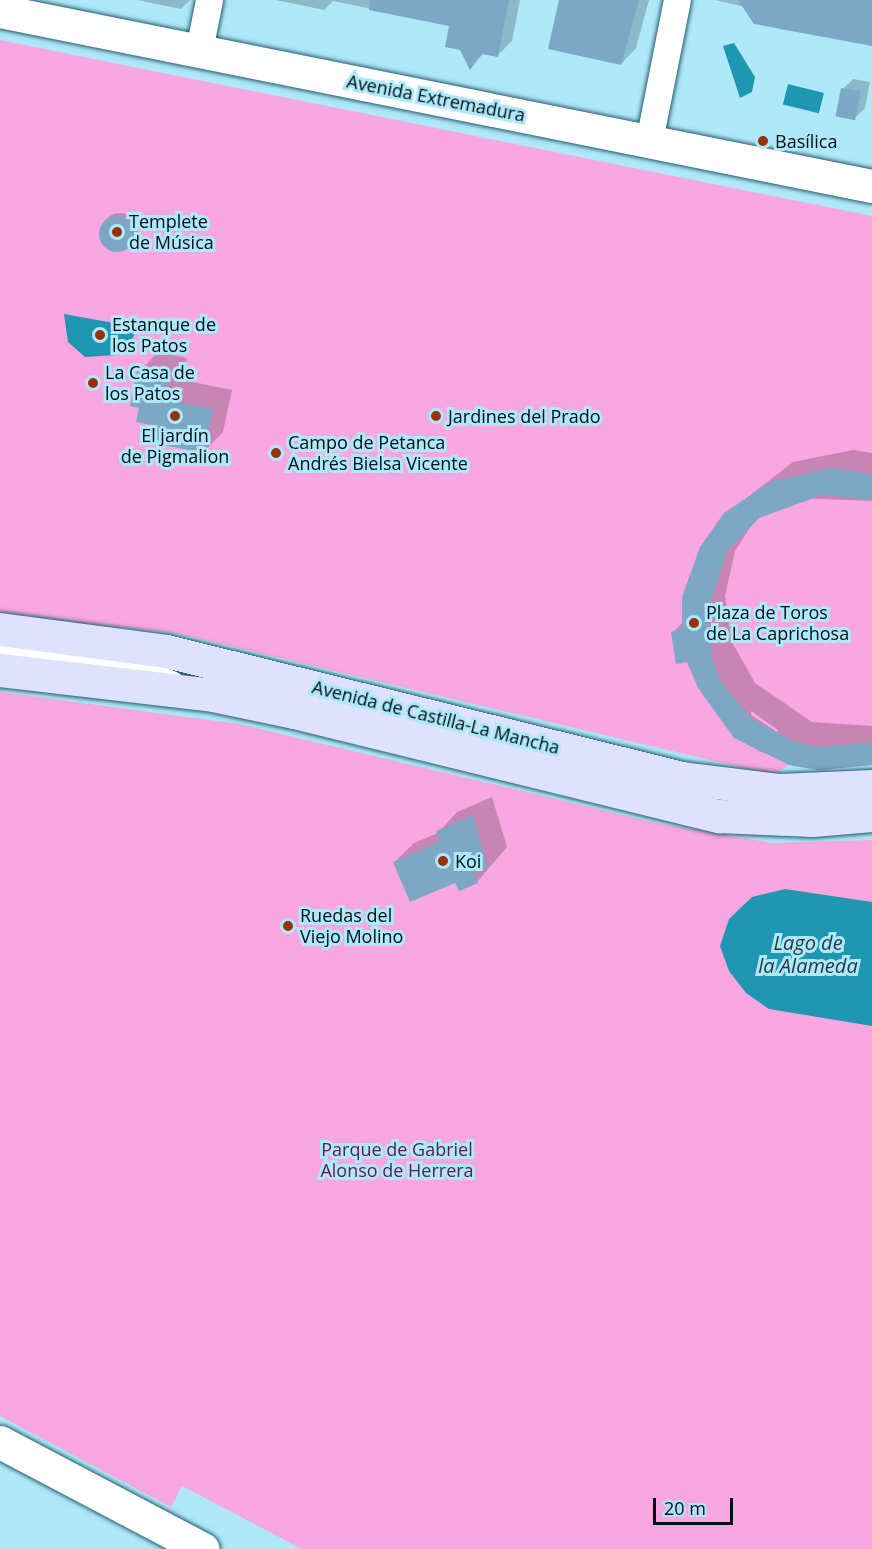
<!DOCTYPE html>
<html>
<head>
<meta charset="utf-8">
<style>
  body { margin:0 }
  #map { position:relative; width:872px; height:1549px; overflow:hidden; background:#aee8f9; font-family:"Open Sans",sans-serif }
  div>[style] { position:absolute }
  .green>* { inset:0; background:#f9a7e1 }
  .water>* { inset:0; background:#1f97b2; transform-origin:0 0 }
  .shadow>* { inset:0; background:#0003 }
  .round { border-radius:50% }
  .building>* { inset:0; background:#7ca8c5; transform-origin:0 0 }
  .roads { filter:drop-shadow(0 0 2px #245d6c) drop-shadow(0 0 2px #245d6c) }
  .lane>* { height:14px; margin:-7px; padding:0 7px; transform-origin:7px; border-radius:7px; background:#fff }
  .street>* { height:27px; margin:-13.5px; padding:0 13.5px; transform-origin:13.5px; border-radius:13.5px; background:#fff }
  .secondary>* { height:33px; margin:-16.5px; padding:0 16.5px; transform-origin:16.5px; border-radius:16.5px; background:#fff }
  .primary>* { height:33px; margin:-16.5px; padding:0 16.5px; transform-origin:16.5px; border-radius:16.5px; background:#dee2fd }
  .dots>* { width:16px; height:16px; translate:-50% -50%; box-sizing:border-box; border:3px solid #aee8f9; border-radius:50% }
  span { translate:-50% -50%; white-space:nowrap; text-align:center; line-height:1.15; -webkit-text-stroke:6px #aee8f9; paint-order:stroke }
  .street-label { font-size:18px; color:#000f15 }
  .poi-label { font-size:18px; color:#000f15 }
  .left { translate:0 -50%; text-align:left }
  .park-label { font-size:18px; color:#631653 }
  .water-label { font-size:20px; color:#1f373e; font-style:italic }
  .scale { position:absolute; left:653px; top:1498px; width:80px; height:27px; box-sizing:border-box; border:3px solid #000f15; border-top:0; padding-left:8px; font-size:18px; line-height:21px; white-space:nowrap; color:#000f15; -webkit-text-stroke:4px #aee8f9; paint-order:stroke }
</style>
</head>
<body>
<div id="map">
  <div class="green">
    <i style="clip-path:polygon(0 40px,872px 216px,872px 765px,823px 770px,789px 765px,773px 775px,175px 633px,0 615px)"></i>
    <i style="clip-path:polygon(0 692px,239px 724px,656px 823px,772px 843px,872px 840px,872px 1549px,302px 1549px,182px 1486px,171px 1507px,0 1416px)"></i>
  </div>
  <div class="water">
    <i style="clip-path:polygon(734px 43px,755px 77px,752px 92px,740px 98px,723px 46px)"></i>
    <i style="left:788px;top:84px;width:37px;height:21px;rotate:14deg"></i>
    <i style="clip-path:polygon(64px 314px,136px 327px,133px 338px,118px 355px,85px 357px,68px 342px)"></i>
    <i style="clip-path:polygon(785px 889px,872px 902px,872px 1026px,769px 1009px,746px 993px,729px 971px,720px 946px,729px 919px,752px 897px)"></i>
  </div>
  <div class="shadow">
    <i style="clip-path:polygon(137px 0,190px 0,181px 9px)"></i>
    <i style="clip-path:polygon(276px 0,520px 0,512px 41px,497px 56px,484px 53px,470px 67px,451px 25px,333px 1px,324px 10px)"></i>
    <i style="clip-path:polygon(560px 0,649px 0,636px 48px,621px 64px)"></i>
    <i style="clip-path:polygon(715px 0,872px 0,872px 46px,745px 7px)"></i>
    <i style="clip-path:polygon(853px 79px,870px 82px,865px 108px,855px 118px,843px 89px)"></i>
    <i class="round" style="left:102px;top:213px;width:36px;height:36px"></i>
    <i style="clip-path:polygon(158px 352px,187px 358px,183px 380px,232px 390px,223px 432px,204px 452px,159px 425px,141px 407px,139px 372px)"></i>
    <i style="clip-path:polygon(evenodd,853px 450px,872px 453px,872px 501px,800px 498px,756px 518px,735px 551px,725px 596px,732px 642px,755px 683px,812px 722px,872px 726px,872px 764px,819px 768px,761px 752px,735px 737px,673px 632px,683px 622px,726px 514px,793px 462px,853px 450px,751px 711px,778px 730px,777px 732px,751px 715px,751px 711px)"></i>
    <i style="clip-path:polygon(492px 797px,507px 847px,477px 882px,395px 862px,414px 843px,438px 833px,457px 812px)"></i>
  </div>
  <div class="building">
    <i style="clip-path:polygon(370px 0,509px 0,498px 57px,482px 54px,470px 70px,460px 50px,445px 47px,449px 26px,369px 10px)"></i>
    <i style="clip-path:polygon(559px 0,639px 0,621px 65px,548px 49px)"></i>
    <i style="clip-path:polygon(738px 0,872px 0,872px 46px,754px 24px)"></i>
    <i style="left:841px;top:88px;width:20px;height:29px;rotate:11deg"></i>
    <i class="round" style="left:99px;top:216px;width:36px;height:36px"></i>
    <i style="clip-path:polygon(137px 371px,169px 377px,164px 399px,213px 409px,204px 453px,154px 443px,157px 426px,136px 422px,139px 408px,130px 406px)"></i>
    <i style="clip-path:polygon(832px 468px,872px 474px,872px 500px,822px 495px,759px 518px,727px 551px,706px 617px,713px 662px,722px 684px,752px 719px,793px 741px,815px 747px,872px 743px,872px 765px,818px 770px,789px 765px,734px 738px,698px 688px,687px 662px,676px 664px,671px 632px,682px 629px,682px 597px,700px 547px,724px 513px,772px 481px)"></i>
    <i style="clip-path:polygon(473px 815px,488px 868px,474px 873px,478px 883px,459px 891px,455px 883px,410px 902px,393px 862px,440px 842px,436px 831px)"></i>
  </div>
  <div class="roads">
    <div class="lane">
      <i style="left:0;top:649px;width:159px;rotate:8deg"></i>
      <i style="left:157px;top:671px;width:20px;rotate:24deg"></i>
    </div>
    <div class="street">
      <i style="left:199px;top:50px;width:51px;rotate:-78.7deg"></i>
      <i style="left:649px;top:141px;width:144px;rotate:-78.8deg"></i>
    </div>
    <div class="secondary">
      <i style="left:0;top:11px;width:889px;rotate:11.35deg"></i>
      <i style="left:0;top:1442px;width:229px;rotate:27.8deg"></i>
    </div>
    <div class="primary">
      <i style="left:0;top:629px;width:167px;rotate:7.5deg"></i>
      <i style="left:166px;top:651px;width:531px;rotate:13.83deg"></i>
      <i style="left:682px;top:778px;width:98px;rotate:7.1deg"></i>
      <i style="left:779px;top:790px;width:93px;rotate:-2.5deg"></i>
      <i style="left:0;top:670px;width:214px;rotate:6.7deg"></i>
      <i style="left:213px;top:695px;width:83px;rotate:11.9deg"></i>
      <i style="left:294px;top:712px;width:438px;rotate:13.8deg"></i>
      <i style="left:719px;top:816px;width:93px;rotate:2.5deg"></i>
      <i style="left:812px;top:820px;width:60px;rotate:-4.8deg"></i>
    </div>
  </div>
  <div class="dots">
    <i style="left:763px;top:141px;background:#97310a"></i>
    <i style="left:117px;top:232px;background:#97310a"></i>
    <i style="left:100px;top:335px;background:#97310a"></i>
    <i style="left:93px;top:383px;background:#97310a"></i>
    <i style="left:175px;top:416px;background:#97310a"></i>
    <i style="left:436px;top:416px;background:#97310a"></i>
    <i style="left:276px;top:453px;background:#97310a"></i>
    <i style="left:694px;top:623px;background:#97310a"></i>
    <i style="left:443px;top:861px;background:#97310a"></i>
    <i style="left:288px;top:926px;background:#97310a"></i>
  </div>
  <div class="street-label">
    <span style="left:436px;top:98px;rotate:11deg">Avenida Extremadura</span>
    <span style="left:436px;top:717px;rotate:14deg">Avenida de Castilla-La Mancha</span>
  </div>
  <div class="poi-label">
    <span class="left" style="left:775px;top:141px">Basílica</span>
    <span class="left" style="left:129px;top:232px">Templete<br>de Música</span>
    <span class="left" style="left:112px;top:335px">Estanque de<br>los Patos</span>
    <span class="left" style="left:105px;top:383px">La Casa de<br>los Patos</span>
    <span class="left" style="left:448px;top:416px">Jardines del Prado</span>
    <span style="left:175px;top:446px">El jardín<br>de Pigmalion</span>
    <span class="left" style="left:288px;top:453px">Campo de Petanca<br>Andrés Bielsa Vicente</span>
    <span class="left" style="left:706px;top:623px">Plaza de Toros<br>de La Caprichosa</span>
    <span class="left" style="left:455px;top:861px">Koi</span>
    <span class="left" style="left:300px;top:926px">Ruedas del<br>Viejo Molino</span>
  </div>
  <div class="park-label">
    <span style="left:397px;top:1160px">Parque de Gabriel<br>Alonso de Herrera</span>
  </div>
  <div class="water-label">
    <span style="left:808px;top:954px">Lago de<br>la Alameda</span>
  </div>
  <div class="scale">20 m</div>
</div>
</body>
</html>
